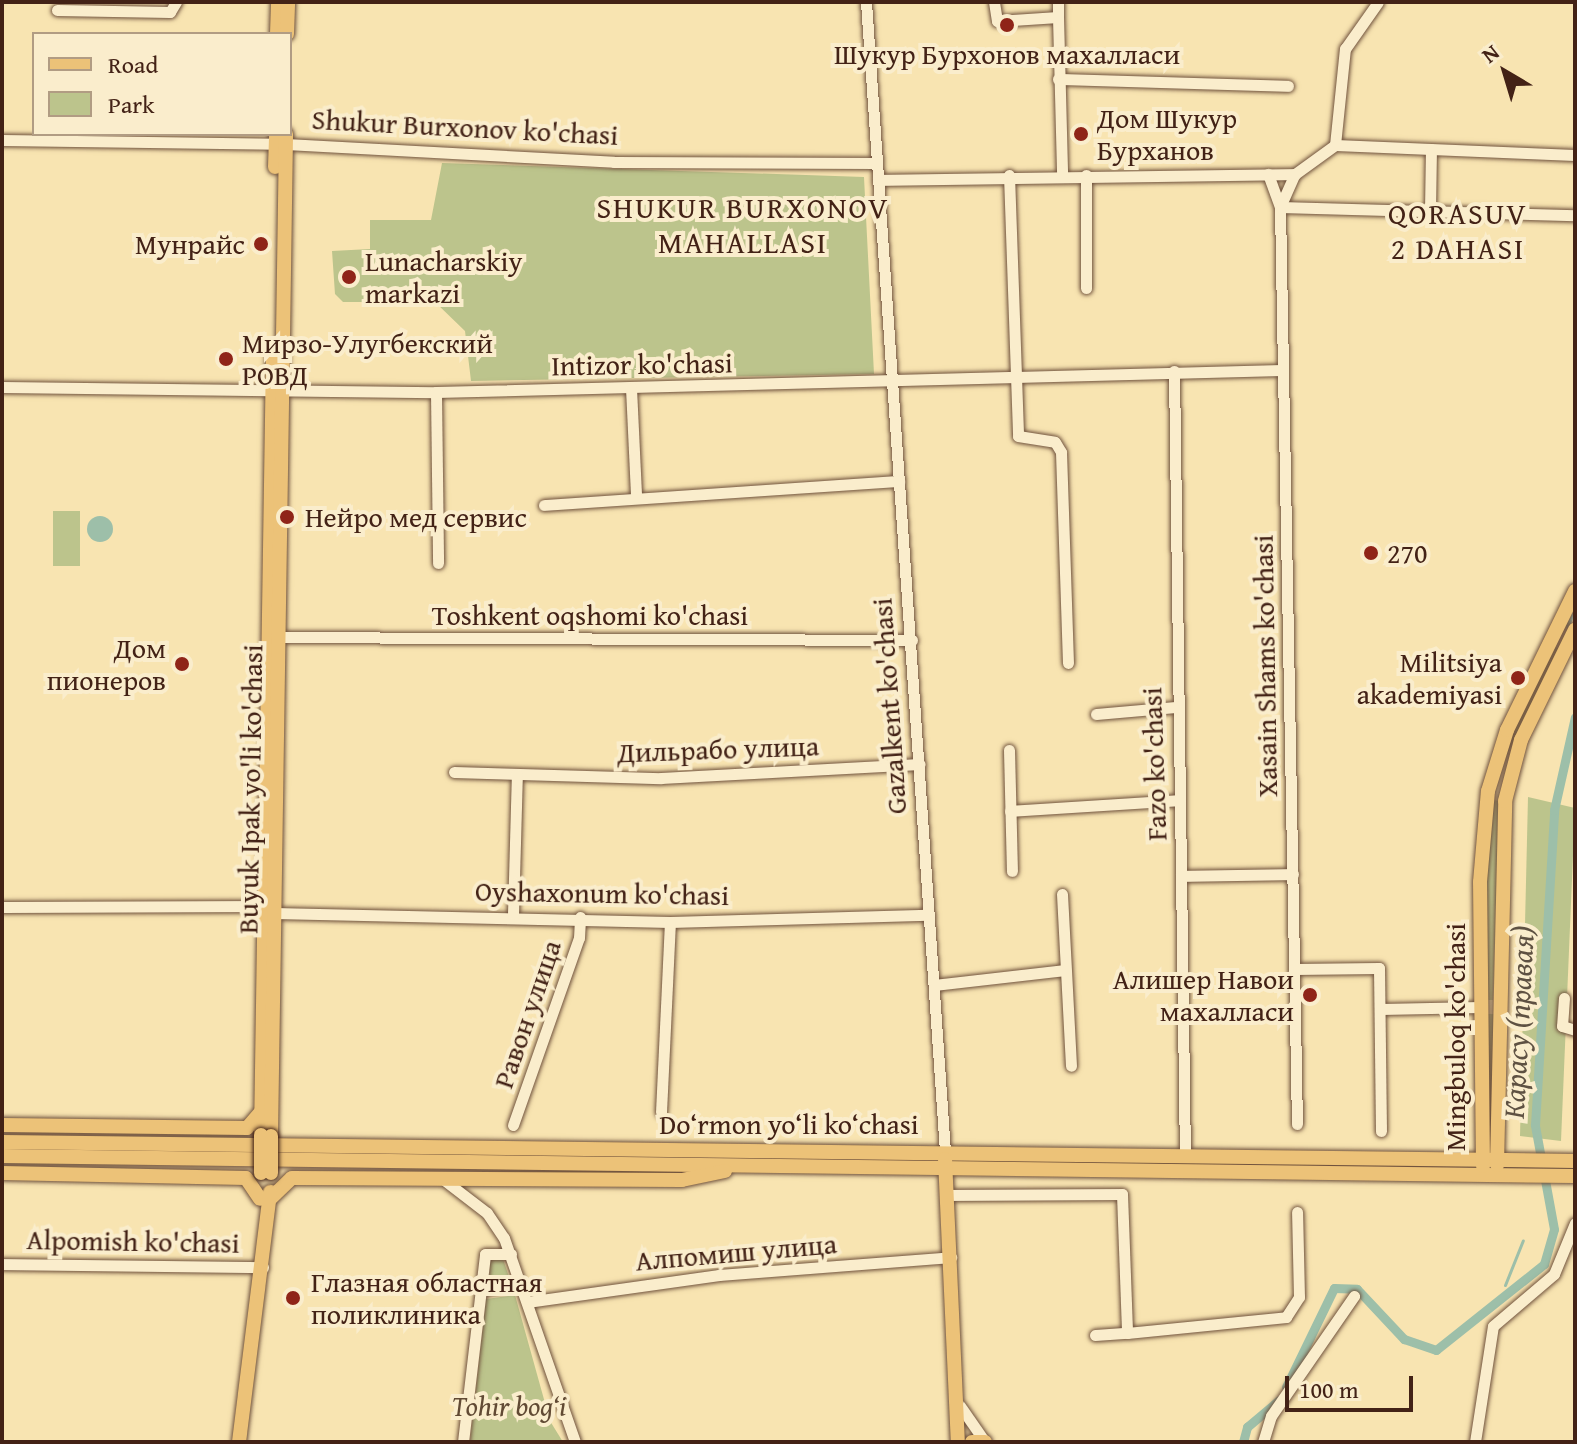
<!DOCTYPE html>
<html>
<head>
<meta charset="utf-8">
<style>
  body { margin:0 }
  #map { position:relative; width:1577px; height:1444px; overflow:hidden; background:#f8e4b1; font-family:"Gentium Book Plus",serif }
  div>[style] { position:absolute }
  .green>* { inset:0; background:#bcc48c; transform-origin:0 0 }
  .water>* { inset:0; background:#9dbfa9 }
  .round { border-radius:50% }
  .stream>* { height:3px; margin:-1.5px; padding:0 1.5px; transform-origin:1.5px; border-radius:1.5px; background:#9dbfa9 }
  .canal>* { height:9px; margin:-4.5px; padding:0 4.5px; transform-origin:4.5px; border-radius:4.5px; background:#9dbfa9 }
  .roads { filter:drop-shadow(0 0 2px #70523d) drop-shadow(0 0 2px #70523d) }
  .minor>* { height:11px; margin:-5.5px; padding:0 5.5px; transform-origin:5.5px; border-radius:5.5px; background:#faedcc }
  .major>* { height:14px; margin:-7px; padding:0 7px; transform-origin:7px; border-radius:7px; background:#ecc278 }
  .bridges { filter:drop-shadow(0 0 2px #432216) drop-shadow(0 0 2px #432216) }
  .major-bridge>* { height:14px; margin:-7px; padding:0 7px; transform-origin:7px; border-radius:7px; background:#ecc278 }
  .dots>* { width:22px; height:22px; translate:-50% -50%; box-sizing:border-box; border:4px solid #faedcc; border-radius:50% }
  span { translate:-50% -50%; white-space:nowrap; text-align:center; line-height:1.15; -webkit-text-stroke:8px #faedcc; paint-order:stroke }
  .poi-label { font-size:28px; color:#432216 }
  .left { translate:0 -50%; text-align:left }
  .right { translate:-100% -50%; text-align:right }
  .street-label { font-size:28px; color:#432216 }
  .park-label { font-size:28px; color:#614a34; font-style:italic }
  .neighbourhood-label { font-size:30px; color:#432216; letter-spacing:2px }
  .water-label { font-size:30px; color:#5e5142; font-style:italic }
  .frame { position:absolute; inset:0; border:4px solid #432216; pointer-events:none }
  .legend { position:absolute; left:32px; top:32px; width:260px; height:104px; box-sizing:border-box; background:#faedcc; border:2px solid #b19c83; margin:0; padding:10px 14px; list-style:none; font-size:24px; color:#432216 }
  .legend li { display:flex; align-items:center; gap:16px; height:40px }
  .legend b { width:40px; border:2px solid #b19c83 }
  .north { position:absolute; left:1465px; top:32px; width:80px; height:80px; -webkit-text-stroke:6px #faedcc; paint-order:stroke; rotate:322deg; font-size:22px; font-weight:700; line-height:32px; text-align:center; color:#432216 }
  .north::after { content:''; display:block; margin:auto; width:28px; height:36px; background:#432216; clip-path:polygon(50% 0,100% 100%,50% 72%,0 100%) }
  .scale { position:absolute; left:1285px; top:1376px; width:128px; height:36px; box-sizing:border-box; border:4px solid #432216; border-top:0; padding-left:10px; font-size:24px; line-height:28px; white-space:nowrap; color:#432216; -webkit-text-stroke:6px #faedcc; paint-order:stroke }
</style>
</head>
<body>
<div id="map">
  <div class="green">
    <i style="clip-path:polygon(442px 163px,864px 177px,874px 374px,471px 381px,465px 331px,435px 302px,343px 302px,335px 294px,332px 251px,370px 249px,370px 220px,431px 220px)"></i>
    <i style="left:53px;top:511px;width:27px;height:55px"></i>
    <i style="clip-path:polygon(1553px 646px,1558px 648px,1500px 769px,1513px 731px)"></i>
    <i style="clip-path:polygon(1528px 797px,1575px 808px,1561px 1141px,1520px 1136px)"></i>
    <i style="clip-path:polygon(1494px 800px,1499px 801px,1493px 1000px,1487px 1000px,1487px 873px)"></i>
    <i style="left:1487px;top:1014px;width:8px;height:109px"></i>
    <i style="clip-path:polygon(489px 1256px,503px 1259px,510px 1280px,490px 1283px)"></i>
    <i style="clip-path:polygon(515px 1295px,550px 1421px,563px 1442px,470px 1442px,486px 1299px)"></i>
  </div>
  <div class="water">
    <i class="round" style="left:87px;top:516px;width:26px;height:26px"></i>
  </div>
  <div class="stream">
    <i style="left:1567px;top:626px;width:18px;rotate:-63deg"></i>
    <i style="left:1505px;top:1285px;width:48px;rotate:-68.2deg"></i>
  </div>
  <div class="canal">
    <i style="left:1286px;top:1387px;width:110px;rotate:-64.1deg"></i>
    <i style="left:1334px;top:1288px;width:23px;rotate:2deg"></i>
    <i style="left:1357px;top:1289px;width:69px;rotate:46.8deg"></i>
    <i style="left:1404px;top:1339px;width:34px;rotate:19deg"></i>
    <i style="left:1436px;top:1350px;width:138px;rotate:-38.5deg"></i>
    <i style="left:1544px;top:1264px;width:36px;rotate:-74deg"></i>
    <i style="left:1554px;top:1229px;width:106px;rotate:-100.4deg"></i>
    <i style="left:1535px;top:1125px;width:316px;rotate:-86.5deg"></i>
    <i style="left:1554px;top:810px;width:95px;rotate:-77.3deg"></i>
    <i style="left:1243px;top:1442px;width:16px;rotate:-75deg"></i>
    <i style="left:1247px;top:1427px;width:42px;rotate:-40.2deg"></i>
  </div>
  <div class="roads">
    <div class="minor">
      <i style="left:866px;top:2px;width:1152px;rotate:86.07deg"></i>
      <i style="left:994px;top:2px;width:19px;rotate:81deg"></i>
      <i style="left:997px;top:21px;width:61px;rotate:-3.8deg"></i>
      <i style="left:1058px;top:17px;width:158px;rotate:88.5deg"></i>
      <i style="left:57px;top:10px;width:113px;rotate:1deg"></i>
      <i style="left:170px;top:12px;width:12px;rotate:-59deg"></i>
      <i style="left:1058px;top:17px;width:15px;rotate:-90deg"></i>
      <i style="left:1058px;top:79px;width:230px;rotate:1.7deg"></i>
      <i style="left:2px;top:140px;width:274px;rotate:0.8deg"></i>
      <i style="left:286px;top:144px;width:328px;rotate:3.1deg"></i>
      <i style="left:614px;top:162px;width:263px;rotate:0.2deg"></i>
      <i style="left:1335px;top:145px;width:240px;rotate:2.4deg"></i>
      <i style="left:1335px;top:145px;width:97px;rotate:-84.1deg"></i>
      <i style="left:1345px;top:49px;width:57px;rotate:-54.9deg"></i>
      <i style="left:1268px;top:174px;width:35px;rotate:70deg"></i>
      <i style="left:1280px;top:207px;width:917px;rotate:88.94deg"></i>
      <i style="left:1009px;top:175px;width:261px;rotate:88deg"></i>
      <i style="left:1018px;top:436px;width:37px;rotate:9deg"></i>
      <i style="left:1055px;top:442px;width:12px;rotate:59deg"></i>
      <i style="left:1061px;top:452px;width:211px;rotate:88.1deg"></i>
      <i style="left:878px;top:180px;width:417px;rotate:-0.8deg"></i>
      <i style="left:1280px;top:207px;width:295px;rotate:1.6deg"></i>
      <i style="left:1280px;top:207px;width:36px;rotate:-66deg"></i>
      <i style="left:1295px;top:174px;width:49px;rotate:-35.9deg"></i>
      <i style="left:1430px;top:211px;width:62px;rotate:-89.1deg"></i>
      <i style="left:1086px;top:288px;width:113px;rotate:-90deg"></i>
      <i style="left:1174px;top:371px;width:785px;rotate:89.2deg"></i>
      <i style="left:2px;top:387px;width:434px;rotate:0.7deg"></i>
      <i style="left:436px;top:392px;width:846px;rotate:-1.49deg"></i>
      <i style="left:631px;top:388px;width:108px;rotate:87.3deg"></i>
      <i style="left:436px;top:392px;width:171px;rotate:89.3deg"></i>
      <i style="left:544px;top:505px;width:356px;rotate:-3.9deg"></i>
      <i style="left:272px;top:637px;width:640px;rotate:0.27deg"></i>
      <i style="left:1096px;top:714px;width:80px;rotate:-5deg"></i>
      <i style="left:1009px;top:750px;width:121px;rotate:88.6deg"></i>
      <i style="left:454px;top:772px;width:207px;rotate:1.7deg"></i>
      <i style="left:661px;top:778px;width:259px;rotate:-3.1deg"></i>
      <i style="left:1010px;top:811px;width:170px;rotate:-3.7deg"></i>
      <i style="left:1181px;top:876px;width:112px;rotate:-1deg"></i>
      <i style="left:1062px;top:894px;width:172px;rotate:87deg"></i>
      <i style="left:2px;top:907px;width:263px;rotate:-0.2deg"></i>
      <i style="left:274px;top:913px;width:396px;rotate:1.3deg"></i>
      <i style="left:670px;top:922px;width:258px;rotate:-1.6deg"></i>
      <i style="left:513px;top:914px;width:140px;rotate:-88.4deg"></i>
      <i style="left:1294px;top:969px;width:85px;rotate:-0.7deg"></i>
      <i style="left:1379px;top:968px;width:163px;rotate:89.3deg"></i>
      <i style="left:934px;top:985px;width:132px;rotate:-6.5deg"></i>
      <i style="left:1564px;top:998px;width:28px;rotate:94deg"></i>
      <i style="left:1562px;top:1026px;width:14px;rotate:17deg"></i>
      <i style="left:1381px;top:1009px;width:99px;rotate:-1.2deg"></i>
      <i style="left:661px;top:1112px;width:190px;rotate:-87.3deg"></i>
      <i style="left:513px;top:1125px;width:198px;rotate:-70.6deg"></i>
      <i style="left:579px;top:938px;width:21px;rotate:-87deg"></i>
      <i style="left:444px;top:1180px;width:54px;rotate:37.5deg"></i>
      <i style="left:487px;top:1213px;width:30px;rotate:56deg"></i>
      <i style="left:504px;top:1238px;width:216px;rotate:70.8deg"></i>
      <i style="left:947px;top:1195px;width:175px;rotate:-0.3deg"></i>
      <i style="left:1122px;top:1194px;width:139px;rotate:87.9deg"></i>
      <i style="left:1127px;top:1333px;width:160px;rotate:-5.7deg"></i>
      <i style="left:1286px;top:1317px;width:24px;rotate:-57deg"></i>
      <i style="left:1299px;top:1297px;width:85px;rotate:-91.3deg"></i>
      <i style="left:2px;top:1264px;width:261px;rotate:0.7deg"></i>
      <i style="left:481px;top:1290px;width:40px;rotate:-8.5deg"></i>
      <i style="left:527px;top:1302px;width:194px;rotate:-8deg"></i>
      <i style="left:719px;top:1275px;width:233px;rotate:-4.4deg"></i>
      <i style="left:1095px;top:1335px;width:32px;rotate:-4deg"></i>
      <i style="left:960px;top:1406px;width:44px;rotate:55.2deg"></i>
      <i style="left:463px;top:1442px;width:189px;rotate:-83.3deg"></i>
      <i style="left:485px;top:1254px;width:26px"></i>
      <i style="left:1263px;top:1442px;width:27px;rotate:-73deg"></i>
      <i style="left:1271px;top:1416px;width:146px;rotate:-55.3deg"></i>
      <i style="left:1475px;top:1442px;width:117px;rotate:-81.2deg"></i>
      <i style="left:1493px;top:1326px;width:80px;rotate:-40.4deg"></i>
      <i style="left:1554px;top:1274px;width:55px;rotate:-67.6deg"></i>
    </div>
    <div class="major">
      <i style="left:277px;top:34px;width:32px;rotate:-88deg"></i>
      <i style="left:287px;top:34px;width:32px;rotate:-88deg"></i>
      <i style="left:275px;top:167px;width:33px;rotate:-88deg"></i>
      <i style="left:2px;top:1125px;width:245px;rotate:0.7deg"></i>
      <i style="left:247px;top:1128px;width:21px;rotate:-49deg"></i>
      <i style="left:261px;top:1135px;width:779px;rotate:-89.12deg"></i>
      <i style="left:271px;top:1136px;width:1002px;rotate:-89.14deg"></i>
      <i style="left:2px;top:1142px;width:1573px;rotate:0.69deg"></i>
      <i style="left:2px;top:1156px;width:1573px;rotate:0.73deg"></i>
      <i style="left:945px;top:1159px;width:283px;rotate:87.4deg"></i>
      <i style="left:1497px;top:1165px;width:364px;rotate:-88.7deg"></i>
      <i style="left:1505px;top:801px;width:63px;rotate:-75.3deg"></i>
      <i style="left:1521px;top:740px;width:123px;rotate:-63.9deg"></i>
      <i style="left:1483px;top:1166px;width:284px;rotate:-90.6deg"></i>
      <i style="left:1480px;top:882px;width:91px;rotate:-85deg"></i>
      <i style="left:1488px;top:791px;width:64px;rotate:-72.7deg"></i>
      <i style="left:1507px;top:730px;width:155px;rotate:-63.9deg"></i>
      <i style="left:2px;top:1173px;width:244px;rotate:1.2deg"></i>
      <i style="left:246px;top:1178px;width:25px;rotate:56deg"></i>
      <i style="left:270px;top:1199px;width:30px;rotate:-44deg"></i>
      <i style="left:292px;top:1178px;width:390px;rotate:0.3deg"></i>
      <i style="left:682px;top:1180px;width:44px;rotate:-11.8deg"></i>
      <i style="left:239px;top:1442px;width:252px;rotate:-82.9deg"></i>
      <i style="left:972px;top:1442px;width:13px"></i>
    </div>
  </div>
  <div class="bridges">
    <div class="major-bridge">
      <i style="left:261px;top:1173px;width:38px;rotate:-90deg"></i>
      <i style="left:271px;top:1173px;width:37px;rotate:-90deg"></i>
    </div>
  </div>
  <div class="dots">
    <i style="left:1007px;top:25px;background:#8f2418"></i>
    <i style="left:1081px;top:134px;background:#8f2418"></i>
    <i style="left:261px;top:244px;background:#8f2418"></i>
    <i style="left:349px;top:277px;background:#8f2418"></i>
    <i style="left:226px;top:359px;background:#8f2418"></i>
    <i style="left:287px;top:517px;background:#8f2418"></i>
    <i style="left:1371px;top:553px;background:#8f2418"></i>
    <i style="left:182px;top:664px;background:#8f2418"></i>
    <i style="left:1518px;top:678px;background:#8f2418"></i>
    <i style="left:1310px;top:995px;background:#8f2418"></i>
    <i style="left:293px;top:1298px;background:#8f2418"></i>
  </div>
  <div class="poi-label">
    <span style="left:1007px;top:54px">Шукур Бурхонов махалласи</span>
    <span class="left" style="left:1097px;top:134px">Дом Шукур<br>Бурханов</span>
    <span class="right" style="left:245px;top:244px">Мунрайс</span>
    <span class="left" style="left:365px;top:277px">Lunacharskiy<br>markazi</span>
    <span class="left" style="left:242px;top:359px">Мирзо-Улугбекский<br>РОВД</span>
    <span class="left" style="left:305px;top:517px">Нейро мед сервис</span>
    <span class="left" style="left:1387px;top:553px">270</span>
    <span class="right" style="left:166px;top:664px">Дом<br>пионеров</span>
    <span class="right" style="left:1502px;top:678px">Militsiya<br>akademiyasi</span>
    <span class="right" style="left:1294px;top:995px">Алишер Навои<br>махалласи</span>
    <span class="left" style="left:311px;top:1298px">Глазная областная<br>поликлиника</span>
  </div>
  <div class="street-label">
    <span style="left:465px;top:127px;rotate:3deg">Shukur Burxonov ko'chasi</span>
    <span style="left:642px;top:364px;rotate:-1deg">Intizor ko'chasi</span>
    <span style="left:590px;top:615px">Toshkent oqshomi ko'chasi</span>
    <span style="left:1265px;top:666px;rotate:-91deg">Xasain Shams ko'chasi</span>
    <span style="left:889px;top:706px;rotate:-94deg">Gazalkent ko'chasi</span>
    <span style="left:718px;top:749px;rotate:-2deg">Дильрабо улица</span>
    <span style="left:1154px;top:764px;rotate:-92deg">Fazo ko'chasi</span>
    <span style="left:250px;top:789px;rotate:-89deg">Buyuk Ipak yo'li ko'chasi</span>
    <span style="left:602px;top:893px;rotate:1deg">Oyshaxonum ko'chasi</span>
    <span style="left:527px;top:1014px;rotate:-71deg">Равон улица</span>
    <span style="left:1455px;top:1037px;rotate:-90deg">Mingbuloq ko'chasi</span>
    <span style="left:789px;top:1124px">Do‘rmon yo‘li ko‘chasi</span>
    <span style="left:133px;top:1241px;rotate:1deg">Alpomish ko'chasi</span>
    <span style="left:736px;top:1252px;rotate:-5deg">Алпомиш улица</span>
  </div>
  <div class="park-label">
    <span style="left:509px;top:1406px">Tohir bog‘i</span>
  </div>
  <div class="neighbourhood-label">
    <span style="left:743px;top:224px">SHUKUR BURXONOV<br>MAHALLASI</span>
    <span style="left:1458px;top:230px">QORASUV<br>2 DAHASI</span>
  </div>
  <div class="water-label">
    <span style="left:1518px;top:1022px;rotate:-87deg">Карасу (правая)</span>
  </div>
  <div class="frame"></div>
  <ul class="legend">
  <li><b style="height:10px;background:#ecc278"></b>Road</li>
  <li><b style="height:22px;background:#bcc48c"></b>Park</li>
  </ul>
  <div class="north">N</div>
  <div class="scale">100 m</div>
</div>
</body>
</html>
